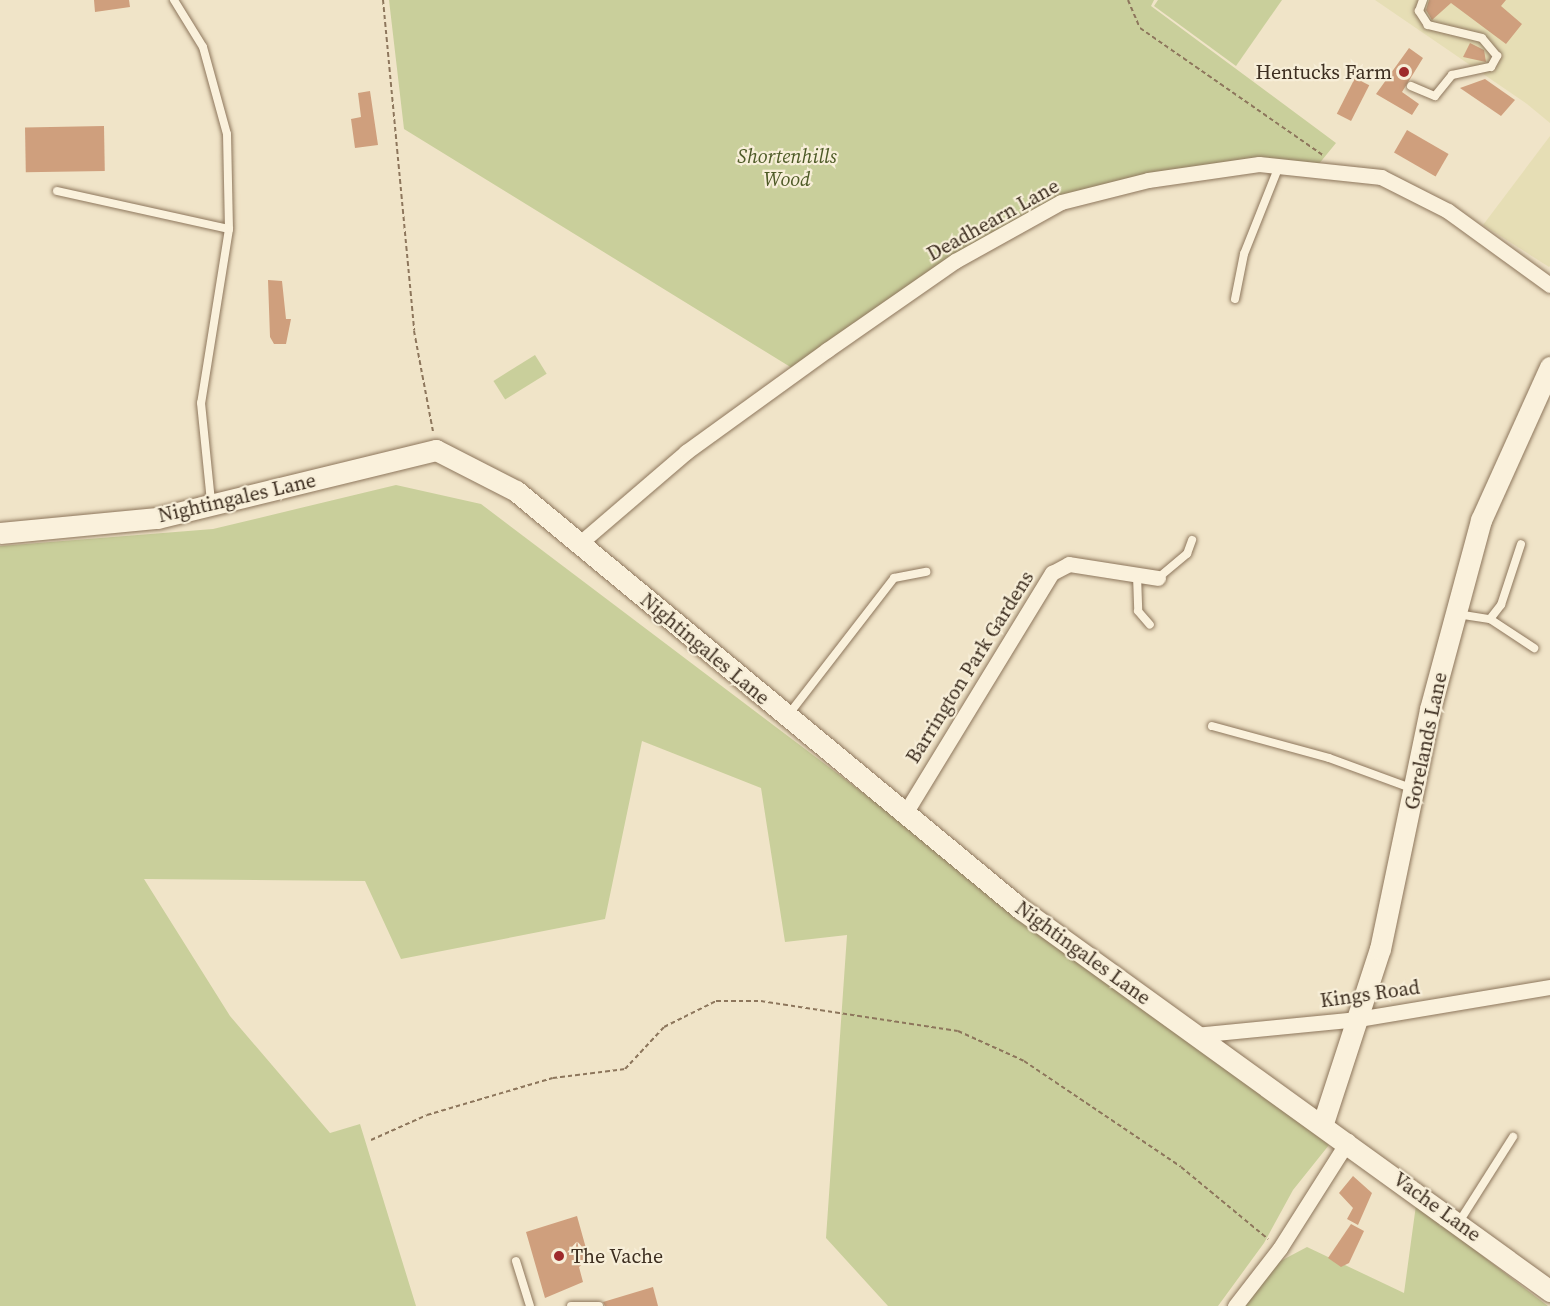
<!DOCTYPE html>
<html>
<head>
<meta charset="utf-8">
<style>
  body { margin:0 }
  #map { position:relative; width:1550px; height:1306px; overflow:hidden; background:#f0e4c8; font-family:"Source Serif 4",serif }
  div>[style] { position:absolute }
  .farmland>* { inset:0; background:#e6deb5 }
  .green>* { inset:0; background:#c9cf9b; transform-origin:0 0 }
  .building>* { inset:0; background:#cf9f7d; transform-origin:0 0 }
  .path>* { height:2px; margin-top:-1px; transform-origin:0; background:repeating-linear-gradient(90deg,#8d765c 0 4.5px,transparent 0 7.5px) }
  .roads { filter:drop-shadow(0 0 2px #8d765c) drop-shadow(0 0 2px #8d765c) }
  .lane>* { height:8px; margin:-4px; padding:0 4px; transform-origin:4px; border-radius:4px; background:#faf1dc }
  .street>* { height:15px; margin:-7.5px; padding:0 7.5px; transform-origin:7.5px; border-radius:7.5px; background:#faf1dc }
  .secondary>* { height:21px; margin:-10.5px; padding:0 10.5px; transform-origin:10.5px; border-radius:10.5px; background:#faf1dc }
  .dots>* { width:16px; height:16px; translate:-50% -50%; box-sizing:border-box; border:3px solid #f7eed8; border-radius:50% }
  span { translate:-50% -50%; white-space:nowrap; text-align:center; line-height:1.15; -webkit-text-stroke:4.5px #f7eed8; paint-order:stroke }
  .poi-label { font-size:20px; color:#3d2e20 }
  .right { translate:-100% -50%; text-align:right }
  .left { translate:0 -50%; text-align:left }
  .park-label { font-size:20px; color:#4d5a26; font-style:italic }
  .street-label { font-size:20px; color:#3d2e20 }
</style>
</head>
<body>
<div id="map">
  <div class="farmland">
    <i style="clip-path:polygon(1375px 0,1550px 0,1550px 123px,1527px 104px)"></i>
    <i style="clip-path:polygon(1550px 136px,1550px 266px,1549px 267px,1483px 225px)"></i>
  </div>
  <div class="green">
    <i style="clip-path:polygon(389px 0,1154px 0,1151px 6px,1336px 143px,1318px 165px,1258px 158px,1063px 196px,792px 368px,404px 129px)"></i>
    <i style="clip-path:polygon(1158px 0,1282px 0,1236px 66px,1154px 6px)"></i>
    <i style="left:535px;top:355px;width:22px;height:49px;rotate:58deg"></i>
    <i style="clip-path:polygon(396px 485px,481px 504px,1329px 1145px,1293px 1190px,1264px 1243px,1218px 1306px,888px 1306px,826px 1238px,847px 935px,785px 942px,761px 788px,642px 741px,605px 919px,401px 959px,365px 881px,144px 879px,230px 1016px,330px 1133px,360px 1124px,416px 1306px,0 1306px,0 546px,213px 529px)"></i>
    <i style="clip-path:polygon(1416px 1205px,1548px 1306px,1243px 1306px,1275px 1264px,1307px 1247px,1404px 1293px)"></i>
  </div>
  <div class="building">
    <i style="clip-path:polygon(94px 0,129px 0,130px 7px,95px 12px)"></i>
    <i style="clip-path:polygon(1429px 0,1506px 0,1501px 6px,1522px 24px,1506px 44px,1451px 3px,1432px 20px,1426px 10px)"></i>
    <i style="clip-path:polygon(1470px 43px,1484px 50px,1486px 62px,1463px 57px)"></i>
    <i style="clip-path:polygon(1409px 48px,1423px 58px,1402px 92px,1419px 104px,1412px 115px,1376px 94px)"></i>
    <i style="left:1355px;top:78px;width:16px;height:40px;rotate:27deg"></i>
    <i style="clip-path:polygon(1485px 79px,1515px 100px,1501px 116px,1460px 88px)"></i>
    <i style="clip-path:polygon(370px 91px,378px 145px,355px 148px,351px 119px,361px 117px,358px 93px)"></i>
    <i style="left:104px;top:126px;width:45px;height:79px;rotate:89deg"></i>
    <i style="left:1407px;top:130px;width:48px;height:26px;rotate:30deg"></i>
    <i style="clip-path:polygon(268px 280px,282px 281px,286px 319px,291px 319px,286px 344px,274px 344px,270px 337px)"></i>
    <i style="clip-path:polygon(1353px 1176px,1372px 1193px,1358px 1225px,1347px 1219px,1353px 1208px,1339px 1193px)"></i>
    <i style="clip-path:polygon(577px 1216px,589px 1259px,579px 1267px,583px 1282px,545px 1298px,526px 1232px)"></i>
    <i style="clip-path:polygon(1351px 1224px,1364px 1231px,1349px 1263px,1341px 1267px,1328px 1258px)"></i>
    <i style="clip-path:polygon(653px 1287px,658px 1306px,605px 1306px,603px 1302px)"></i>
  </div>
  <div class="path">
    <i style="left:383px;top:0;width:332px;rotate:84.6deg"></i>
    <i style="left:414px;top:331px;width:103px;rotate:79.3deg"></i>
    <i style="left:1128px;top:0;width:30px;rotate:67deg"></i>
    <i style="left:1140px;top:28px;width:224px;rotate:34.8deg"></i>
    <i style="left:371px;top:1140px;width:61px;rotate:-24.1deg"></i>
    <i style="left:427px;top:1115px;width:131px;rotate:-16.4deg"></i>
    <i style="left:553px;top:1078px;width:73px;rotate:-7.1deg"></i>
    <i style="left:625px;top:1069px;width:57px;rotate:-47.1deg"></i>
    <i style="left:664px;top:1027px;width:58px;rotate:-26.6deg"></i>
    <i style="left:716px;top:1001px;width:45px"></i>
    <i style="left:761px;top:1001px;width:199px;rotate:8.7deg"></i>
    <i style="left:958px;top:1031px;width:72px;rotate:24.4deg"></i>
    <i style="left:1024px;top:1061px;width:189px;rotate:34deg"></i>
    <i style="left:1181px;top:1167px;width:113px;rotate:39.6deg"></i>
  </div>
  <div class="roads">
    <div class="lane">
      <i style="left:174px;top:0;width:55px;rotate:58.3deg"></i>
      <i style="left:203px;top:47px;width:90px;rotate:74.6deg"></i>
      <i style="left:227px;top:134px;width:95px;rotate:88.8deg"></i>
      <i style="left:229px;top:229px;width:176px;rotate:99.1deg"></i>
      <i style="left:201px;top:403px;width:100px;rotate:84.2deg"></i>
      <i style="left:1411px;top:86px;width:26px;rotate:23deg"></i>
      <i style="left:1435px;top:96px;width:27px;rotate:-51deg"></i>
      <i style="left:1452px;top:75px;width:40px;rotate:-12deg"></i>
      <i style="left:1491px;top:67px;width:13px;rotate:-61deg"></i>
      <i style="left:1497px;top:56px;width:23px;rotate:-130deg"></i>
      <i style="left:1482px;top:38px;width:56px;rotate:-166.5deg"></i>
      <i style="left:1428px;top:25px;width:17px;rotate:-123deg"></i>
      <i style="left:1419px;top:11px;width:12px;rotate:-70deg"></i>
      <i style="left:57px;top:191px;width:176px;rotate:12.5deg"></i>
      <i style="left:1235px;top:299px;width:46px;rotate:-78.7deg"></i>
      <i style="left:1244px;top:254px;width:95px;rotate:-68.3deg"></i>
      <i style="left:1137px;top:575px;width:36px;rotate:88deg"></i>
      <i style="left:1138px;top:611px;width:18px;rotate:49deg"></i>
      <i style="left:1158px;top:578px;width:38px;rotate:-40deg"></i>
      <i style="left:1187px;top:554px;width:15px;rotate:-70deg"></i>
      <i style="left:1457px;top:614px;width:33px;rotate:9deg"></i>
      <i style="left:1490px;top:619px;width:53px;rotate:33.4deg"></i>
      <i style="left:1490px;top:619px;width:18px;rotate:-52deg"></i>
      <i style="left:1501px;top:605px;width:64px;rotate:-71.8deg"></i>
      <i style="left:789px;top:714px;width:172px;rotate:-52.3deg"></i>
      <i style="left:894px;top:578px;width:33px;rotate:-11deg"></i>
      <i style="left:1212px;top:726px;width:121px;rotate:15.3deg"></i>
      <i style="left:1329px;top:758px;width:87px;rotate:20.1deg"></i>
      <i style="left:1459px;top:1222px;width:101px;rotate:-57.6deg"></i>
      <i style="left:516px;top:1261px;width:47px;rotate:72.7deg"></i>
      <i style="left:571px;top:1306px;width:28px"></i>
    </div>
    <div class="street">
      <i style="left:580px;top:543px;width:140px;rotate:-40.6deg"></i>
      <i style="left:686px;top:452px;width:174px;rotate:-35.9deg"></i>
      <i style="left:827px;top:350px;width:156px;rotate:-34.8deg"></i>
      <i style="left:955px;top:261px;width:121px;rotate:-29.1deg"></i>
      <i style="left:1061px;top:202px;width:90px;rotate:-14.2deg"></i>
      <i style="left:1148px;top:180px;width:112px;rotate:-8.2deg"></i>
      <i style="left:1259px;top:164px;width:123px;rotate:6.1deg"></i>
      <i style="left:1381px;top:177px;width:75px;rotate:26.9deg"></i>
      <i style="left:1448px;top:211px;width:126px;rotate:36deg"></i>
      <i style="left:904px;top:815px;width:284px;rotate:-58.6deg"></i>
      <i style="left:1052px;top:573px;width:19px;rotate:-28deg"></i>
      <i style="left:1069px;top:564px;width:90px;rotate:8.9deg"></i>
      <i style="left:1195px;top:1035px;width:164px;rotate:-5.6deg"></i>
      <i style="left:1358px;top:1019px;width:195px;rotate:-9.5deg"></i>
      <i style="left:1235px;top:1306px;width:73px;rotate:-52.2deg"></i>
      <i style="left:1280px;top:1248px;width:127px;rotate:-57.6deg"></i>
    </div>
    <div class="secondary">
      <i style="left:0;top:533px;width:158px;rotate:-5.5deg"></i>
      <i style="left:157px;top:518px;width:287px;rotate:-13.7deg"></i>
      <i style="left:436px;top:450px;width:90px;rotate:27.1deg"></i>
      <i style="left:516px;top:491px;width:656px;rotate:39.62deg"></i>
      <i style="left:1021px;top:909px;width:653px;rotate:35.83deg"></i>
      <i style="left:1323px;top:1123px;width:183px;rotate:-71.9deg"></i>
      <i style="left:1380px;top:949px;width:245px;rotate:-78.2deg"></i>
      <i style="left:1430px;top:709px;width:196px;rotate:-74.9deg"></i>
      <i style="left:1481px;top:520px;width:168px;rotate:-65.7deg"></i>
    </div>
  </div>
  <div class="dots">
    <i style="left:1404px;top:72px;background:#9e2a2b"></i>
    <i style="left:559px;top:1256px;background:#9e2a2b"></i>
  </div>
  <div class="poi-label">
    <span class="right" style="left:1392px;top:72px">Hentucks Farm</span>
    <span class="left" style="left:571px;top:1256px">The Vache</span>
  </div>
  <div class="park-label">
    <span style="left:787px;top:168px">Shortenhills<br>Wood</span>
  </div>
  <div class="street-label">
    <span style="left:993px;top:220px;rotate:-29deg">Deadhearn Lane</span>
    <span style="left:237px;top:498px;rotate:-13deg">Nightingales Lane</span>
    <span style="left:705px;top:649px;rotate:40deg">Nightingales Lane</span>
    <span style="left:970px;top:667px;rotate:-58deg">Barrington Park Gardens</span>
    <span style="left:1426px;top:741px;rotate:-78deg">Gorelands Lane</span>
    <span style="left:1083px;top:953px;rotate:36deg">Nightingales Lane</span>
    <span style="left:1370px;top:994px;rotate:-8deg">Kings Road</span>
    <span style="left:1437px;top:1207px;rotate:36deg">Vache Lane</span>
  </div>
</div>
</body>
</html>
